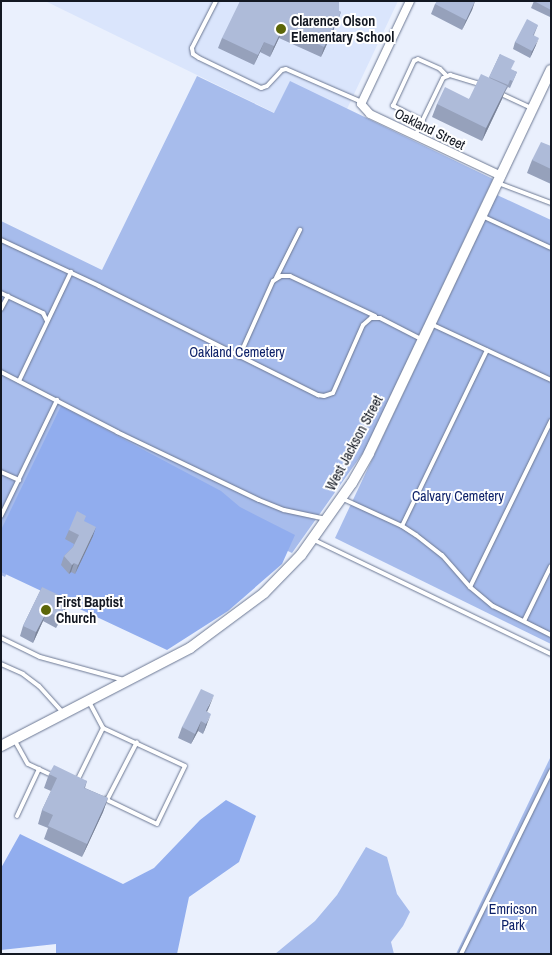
<!DOCTYPE html>
<html>
<head>
<meta charset="utf-8">
<style>
  body { margin:0 }
  #map { position:relative; width:552px; height:955px; overflow:hidden; background:#eaf0fd; font-family:"Archivo Narrow",sans-serif }
  div>[style] { position:absolute }
  .built>* { inset:0; background:#dae5fc }
  .green>* { inset:0; background:#a7bcec }
  .forest>* { inset:0; background:#91adee }
  .roads { filter:drop-shadow(0 0 1px #6c7893) drop-shadow(0 0 1px #6c7893) }
  .service>* { height:4px; margin:-2px; padding:0 2px; transform-origin:2px; border-radius:2px; background:#fff }
  .minor>* { height:8px; margin:-4px; padding:0 4px; transform-origin:4px; border-radius:4px; background:#fff }
  .tertiary>* { height:10px; margin:-5px; padding:0 5px; transform-origin:5px; border-radius:5px; background:#fff }
  .wall>* { inset:0; background:#96a1bb }
  .shaded-wall>* { inset:0; background:#7a8398 }
  .building>* { inset:0; background:#aebbd9 }
  .dots>* { width:14px; height:14px; translate:-50% -50%; box-sizing:border-box; border:2px solid #fff; border-radius:50% }
  span { translate:-50% -50%; white-space:nowrap; text-align:center; line-height:1.15; -webkit-text-stroke:4px #fff; paint-order:stroke }
  .poi-label { font-size:14px; color:#131822; font-weight:700 }
  .left { translate:0 -50%; text-align:left }
  .street-label { font-size:14px; color:#131822 }
  .park-label { font-size:14px; color:#0d2169 }
  .frame { position:absolute; inset:0; border:2px solid #131822; pointer-events:none }
</style>
</head>
<body>
<div id="map">
  <div class="built">
    <i style="clip-path:polygon(45px 1px,398px 1px,347px 109px,290px 82px,275px 113px)"></i>
  </div>
  <div class="green">
    <i style="clip-path:polygon(197px 76px,274px 113px,290px 81px,493px 179px,365px 450px,292px 553px,69px 445px,5px 577px,1px 575px,1px 221px,102px 270px)"></i>
    <i style="clip-path:polygon(497px 195px,551px 220px,551px 644px,335px 538px)"></i>
    <i style="clip-path:polygon(551px 756px,551px 954px,456px 954px)"></i>
    <i style="clip-path:polygon(366px 847px,387px 857px,397px 894px,410px 912px,403px 926px,391px 942px,394px 954px,275px 954px,315px 921px,337px 895px)"></i>
  </div>
  <div class="forest">
    <i style="clip-path:polygon(61px 406px,221px 491px,240px 507px,295px 535px,282px 564px,228px 611px,167px 650px,1px 572px,1px 530px)"></i>
    <i style="clip-path:polygon(226px 800px,256px 816px,239px 862px,189px 897px,177px 954px,56px 954px,56px 944px,1px 950px,1px 868px,20px 834px,123px 884px,154px 868px,200px 820px)"></i>
  </div>
  <div class="roads">
    <div class="service">
      <i style="left:216px;top:1px;width:53px;rotate:117.1deg"></i>
      <i style="left:192px;top:48px;width:6px;rotate:81deg"></i>
      <i style="left:193px;top:54px;width:7px;rotate:34deg"></i>
      <i style="left:199px;top:58px;width:69px;rotate:25.8deg"></i>
      <i style="left:261px;top:88px;width:6px;rotate:-18deg"></i>
      <i style="left:267px;top:86px;width:22px;rotate:-47deg"></i>
      <i style="left:282px;top:70px;width:4px;rotate:-14deg"></i>
      <i style="left:286px;top:69px;width:83px;rotate:23.5deg"></i>
      <i style="left:499px;top:93px;width:35px;rotate:25deg"></i>
      <i style="left:423px;top:121px;width:34px;rotate:-153deg"></i>
      <i style="left:393px;top:106px;width:50px;rotate:-65deg"></i>
      <i style="left:414px;top:61px;width:4px;rotate:-27deg"></i>
      <i style="left:418px;top:59px;width:24px;rotate:24deg"></i>
      <i style="left:440px;top:69px;width:10px;rotate:45deg"></i>
      <i style="left:415px;top:136px;width:64px;rotate:-64.2deg"></i>
      <i style="left:443px;top:78px;width:8px;rotate:-23deg"></i>
      <i style="left:450px;top:75px;width:30px;rotate:17deg"></i>
      <i style="left:498px;top:183px;width:57px;rotate:20.7deg"></i>
      <i style="left:482px;top:216px;width:76px;rotate:24.9deg"></i>
      <i style="left:1px;top:240px;width:108px;rotate:25.1deg"></i>
      <i style="left:99px;top:286px;width:245px;rotate:26.5deg"></i>
      <i style="left:318px;top:395px;width:6px;rotate:9deg"></i>
      <i style="left:324px;top:396px;width:9px;rotate:-18deg"></i>
      <i style="left:333px;top:393px;width:74px;rotate:-66.2deg"></i>
      <i style="left:363px;top:325px;width:11px;rotate:-41deg"></i>
      <i style="left:371px;top:318px;width:9px"></i>
      <i style="left:380px;top:318px;width:46px;rotate:27.1deg"></i>
      <i style="left:276px;top:278px;width:54px;rotate:-63.4deg"></i>
      <i style="left:1px;top:293px;width:47px;rotate:25.5deg"></i>
      <i style="left:43px;top:313px;width:9px;rotate:63deg"></i>
      <i style="left:1px;top:309px;width:15px;rotate:-62deg"></i>
      <i style="left:431px;top:324px;width:132px;rotate:25deg"></i>
      <i style="left:239px;top:357px;width:83px;rotate:-65.9deg"></i>
      <i style="left:273px;top:281px;width:9px;rotate:-32deg"></i>
      <i style="left:281px;top:276px;width:9px"></i>
      <i style="left:290px;top:276px;width:94px;rotate:25.2deg"></i>
      <i style="left:1px;top:372px;width:131px;rotate:27.3deg"></i>
      <i style="left:117px;top:432px;width:157px;rotate:25.6deg"></i>
      <i style="left:259px;top:500px;width:27px;rotate:22deg"></i>
      <i style="left:284px;top:510px;width:43px;rotate:12.1deg"></i>
      <i style="left:19px;top:381px;width:121px;rotate:-64.5deg"></i>
      <i style="left:1px;top:472px;width:20px;rotate:24deg"></i>
      <i style="left:341px;top:498px;width:67px;rotate:24.7deg"></i>
      <i style="left:402px;top:526px;width:17px;rotate:33deg"></i>
      <i style="left:416px;top:535px;width:33px;rotate:38deg"></i>
      <i style="left:442px;top:555px;width:43px;rotate:48.8deg"></i>
      <i style="left:470px;top:587px;width:30px;rotate:40deg"></i>
      <i style="left:493px;top:606px;width:65px;rotate:26.6deg"></i>
      <i style="left:1px;top:516px;width:129px;rotate:-64.2deg"></i>
      <i style="left:402px;top:526px;width:195px;rotate:-64.2deg"></i>
      <i style="left:314px;top:540px;width:263px;rotate:25.7deg"></i>
      <i style="left:470px;top:587px;width:185px;rotate:-64deg"></i>
      <i style="left:524px;top:621px;width:61px;rotate:-63.9deg"></i>
      <i style="left:1px;top:638px;width:43px;rotate:26deg"></i>
      <i style="left:40px;top:657px;width:87px;rotate:15.3deg"></i>
      <i style="left:1px;top:664px;width:24px;rotate:24deg"></i>
      <i style="left:23px;top:674px;width:20px;rotate:37deg"></i>
      <i style="left:39px;top:686px;width:36px;rotate:48deg"></i>
      <i style="left:103px;top:728px;width:90px;rotate:24.9deg"></i>
      <i style="left:185px;top:766px;width:64px;rotate:115.8deg"></i>
      <i style="left:157px;top:824px;width:58px;rotate:-154.3deg"></i>
      <i style="left:15px;top:741px;width:26px;rotate:61deg"></i>
      <i style="left:28px;top:764px;width:26px;rotate:25deg"></i>
      <i style="left:77px;top:781px;width:59px;rotate:-63.9deg"></i>
      <i style="left:103px;top:728px;width:30px;rotate:-118deg"></i>
      <i style="left:107px;top:800px;width:65px;rotate:-62.7deg"></i>
      <i style="left:17px;top:816px;width:52px;rotate:-64.9deg"></i>
      <i style="left:461px;top:954px;width:204px;rotate:-63.8deg"></i>
    </div>
    <div class="minor">
      <i style="left:410px;top:1px;width:114px;rotate:115.4deg"></i>
      <i style="left:361px;top:104px;width:13px;rotate:48deg"></i>
      <i style="left:370px;top:114px;width:145px;rotate:25.3deg"></i>
    </div>
    <div class="tertiary">
      <i style="left:1px;top:746px;width:213px;rotate:-27.4deg"></i>
      <i style="left:190px;top:648px;width:92px;rotate:-36.6deg"></i>
      <i style="left:264px;top:593px;width:53px;rotate:-45.8deg"></i>
      <i style="left:301px;top:555px;width:88px;rotate:-54.7deg"></i>
      <i style="left:352px;top:483px;width:34px;rotate:-60deg"></i>
      <i style="left:369px;top:453px;width:424px;rotate:-64.6deg"></i>
    </div>
  </div>
  <div class="wall">
    <i style="clip-path:polygon(475px 1px,472px 10px,462px 30px,431px 14px,435px 4px)"></i>
    <i style="clip-path:polygon(534px 1px,551px 1px,551px 15px,550px 17px,531px 8px)"></i>
    <i style="clip-path:polygon(339px 11px,341px 12px,337px 22px,321px 57px,279px 38px,270px 57px,260px 52px,254px 65px,218px 48px,222px 38px)"></i>
    <i style="clip-path:polygon(538px 25px,534px 35px,536px 45px,530px 58px,513px 49px,515px 42px)"></i>
    <i style="clip-path:polygon(500px 54px,511px 70px,517px 72px,510px 88px,508px 87px,505px 92px,504px 92px,502px 99px,482px 141px,432px 117px,437px 104px,469px 99px,489px 78px)"></i>
    <i style="clip-path:polygon(551px 146px,551px 184px,527px 173px,532px 160px)"></i>
    <i style="clip-path:polygon(84px 521px,93px 536px,75px 574px,71px 572px,69px 574px,61px 565px,64px 556px,73px 547px,74px 544px,65px 539px,69px 530px)"></i>
    <i style="clip-path:polygon(42px 587px,65px 610px,56px 628px,43px 621px,33px 643px,20px 636px,23px 626px)"></i>
    <i style="clip-path:polygon(210px 705px,207px 712px,207px 724px,203px 734px,198px 731px,191px 744px,178px 738px,182px 727px)"></i>
    <i style="clip-path:polygon(49px 774px,87px 781px,85px 788px,108px 798px,103px 812px,82px 857px,44px 839px,48px 828px,38px 824px,42px 810px,51px 791px,44px 788px)"></i>
  </div>
  <div class="shaded-wall">
    <i style="clip-path:polygon(475px 1px,472px 10px,462px 30px,466px 20px)"></i>
    <i style="clip-path:polygon(341px 12px,337px 22px,321px 57px,324px 47px)"></i>
    <i style="clip-path:polygon(283px 27px,279px 38px,270px 57px,274px 46px)"></i>
    <i style="clip-path:polygon(539px 38px,536px 45px,530px 58px,532px 51px)"></i>
    <i style="clip-path:polygon(264px 42px,260px 52px,254px 65px,258px 55px)"></i>
    <i style="clip-path:polygon(507px 86px,502px 99px,482px 141px,486px 128px)"></i>
    <i style="clip-path:polygon(96px 527px,93px 536px,75px 574px,78px 565px)"></i>
    <i style="clip-path:polygon(74px 563px,71px 572px,69px 574px,72px 565px)"></i>
    <i style="clip-path:polygon(69px 600px,65px 610px,56px 628px,60px 618px)"></i>
    <i style="clip-path:polygon(47px 611px,43px 621px,33px 643px,36px 632px)"></i>
    <i style="clip-path:polygon(214px 695px,210px 705px,202px 722px,206px 711px)"></i>
    <i style="clip-path:polygon(211px 714px,203px 734px,206px 724px)"></i>
    <i style="clip-path:polygon(201px 721px,198px 731px,191px 744px,195px 734px)"></i>
    <i style="clip-path:polygon(108px 798px,103px 812px,82px 857px,87px 844px)"></i>
  </div>
  <div class="building">
    <i style="clip-path:polygon(240px 1px,339px 1px,339px 11px,341px 12px,324px 47px,283px 27px,274px 46px,264px 42px,258px 55px,222px 38px)"></i>
    <i style="clip-path:polygon(437px 1px,475px 1px,466px 20px,435px 4px)"></i>
    <i style="clip-path:polygon(534px 1px,551px 1px,551px 10px)"></i>
    <i style="clip-path:polygon(527px 19px,538px 25px,533px 35px,539px 38px,532px 51px,515px 42px)"></i>
    <i style="clip-path:polygon(500px 54px,515px 61px,511px 69px,517px 72px,513px 81px,510px 80px,508px 85px,489px 77px)"></i>
    <i style="clip-path:polygon(481px 74px,507px 86px,486px 128px,437px 104px,445px 87px,469px 99px)"></i>
    <i style="clip-path:polygon(541px 142px,551px 146px,551px 169px,532px 160px)"></i>
    <i style="clip-path:polygon(77px 511px,86px 516px,84px 521px,96px 527px,78px 565px,74px 563px,72px 565px,64px 556px,73px 547px,79px 535px,69px 530px)"></i>
    <i style="clip-path:polygon(42px 587px,69px 600px,60px 618px,47px 611px,36px 632px,23px 626px)"></i>
    <i style="clip-path:polygon(201px 689px,214px 695px,206px 711px,211px 714px,206px 724px,201px 721px,195px 734px,182px 727px)"></i>
    <i style="clip-path:polygon(54px 765px,87px 781px,84px 788px,108px 798px,87px 844px,48px 826px,53px 815px,42px 810px,57px 778px,49px 774px)"></i>
  </div>
  <div class="dots">
    <i style="left:281px;top:29px;background:#5c6608"></i>
    <i style="left:46px;top:610px;background:#5c6608"></i>
  </div>
  <div class="poi-label">
    <span class="left" style="left:291px;top:29px">Clarence Olson<br>Elementary School</span>
    <span class="left" style="left:56px;top:610px">First Baptist<br>Church</span>
  </div>
  <div class="street-label">
    <span style="left:430px;top:129px;rotate:26deg">Oakland Street</span>
    <span style="left:354px;top:443px;rotate:-62deg">West Jackson Street</span>
  </div>
  <div class="park-label">
    <span style="left:237px;top:352px">Oakland Cemetery</span>
    <span style="left:458px;top:496px">Calvary Cemetery</span>
    <span style="left:513px;top:917px">Emricson<br>Park</span>
  </div>
  <div class="frame"></div>
</div>
</body>
</html>
